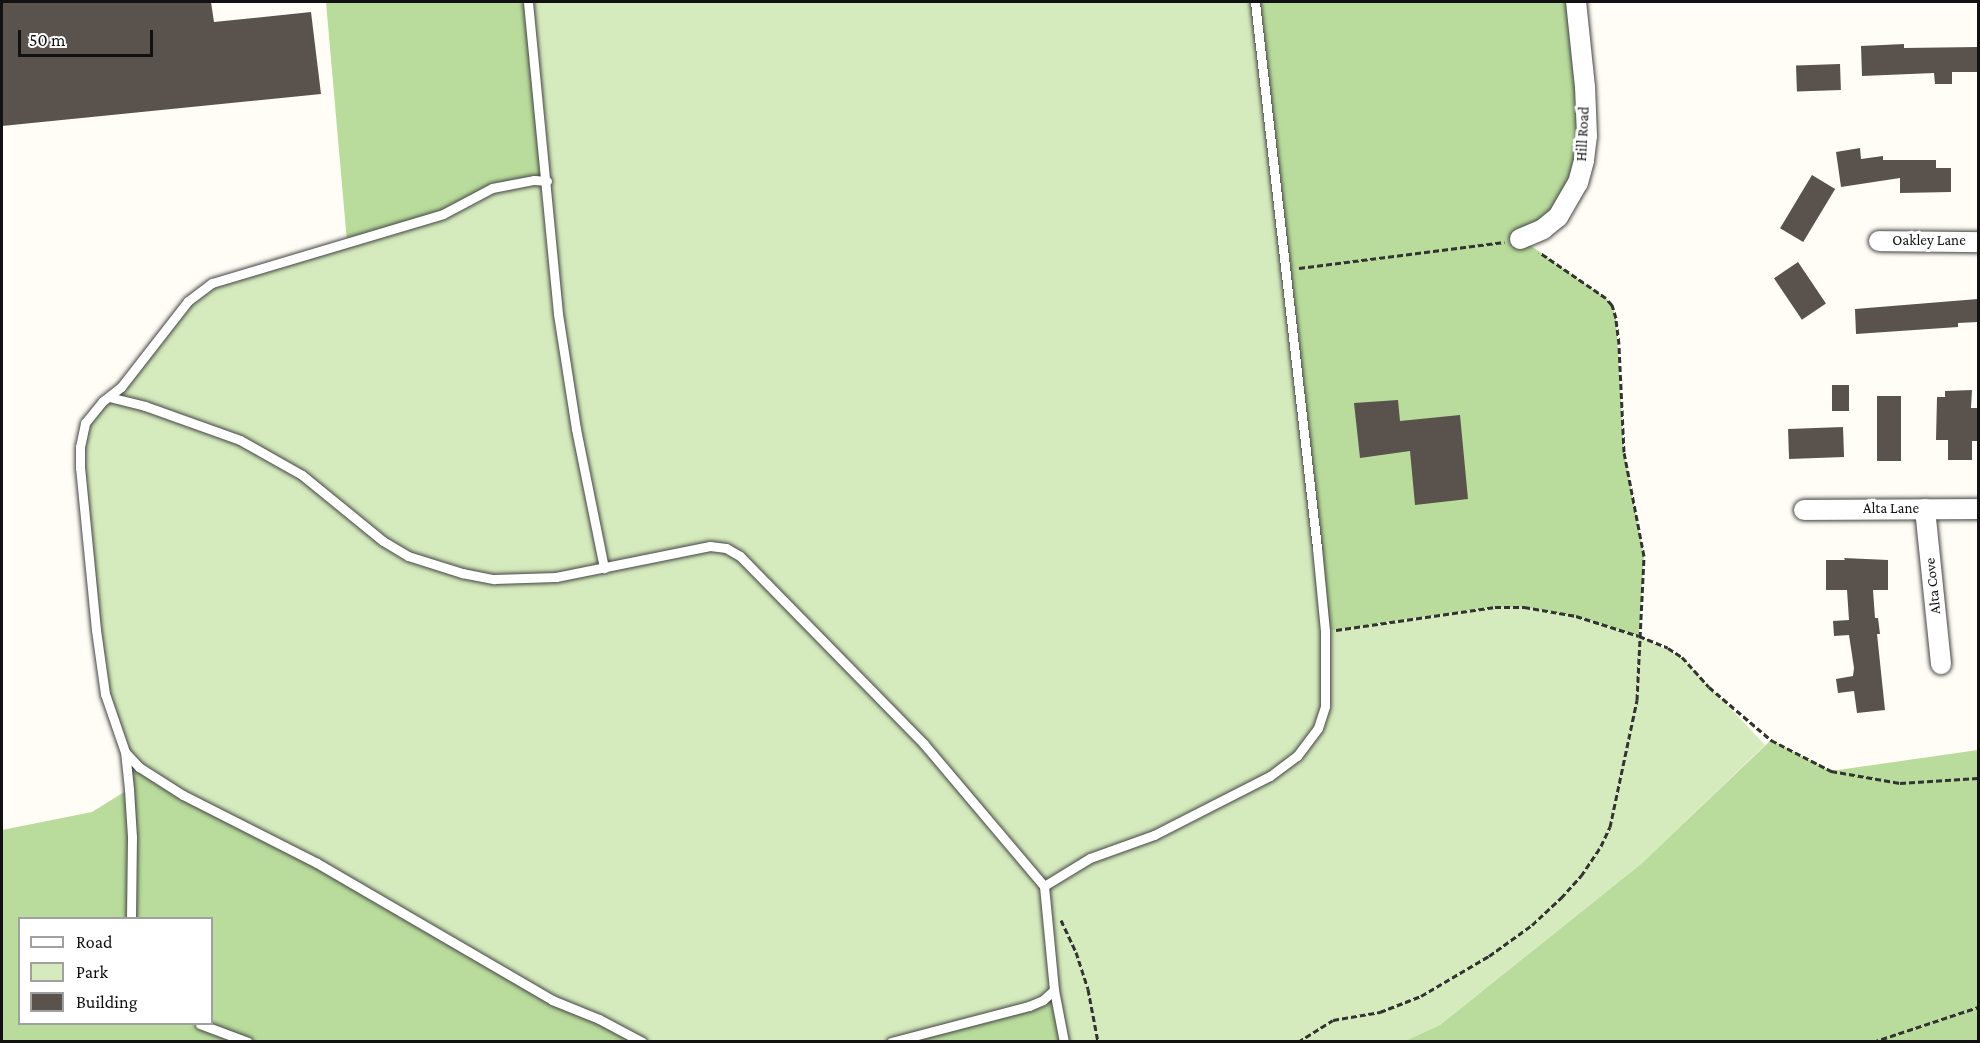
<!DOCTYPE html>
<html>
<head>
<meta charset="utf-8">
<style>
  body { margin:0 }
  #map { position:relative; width:1980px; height:1043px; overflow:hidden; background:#fffdf5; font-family:"Crimson Pro",serif }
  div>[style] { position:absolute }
  .green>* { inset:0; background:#d5ebbd }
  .forest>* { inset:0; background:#b9dc9c }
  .building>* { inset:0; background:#5a524d; transform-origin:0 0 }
  .path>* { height:3px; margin-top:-1.5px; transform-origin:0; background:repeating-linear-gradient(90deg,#333 0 6px,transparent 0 9px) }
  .roads { filter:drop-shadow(0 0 2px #444) drop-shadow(0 0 2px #444) }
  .service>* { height:9px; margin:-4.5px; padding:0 4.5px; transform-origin:4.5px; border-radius:4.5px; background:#fff }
  .minor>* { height:20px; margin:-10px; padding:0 10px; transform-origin:10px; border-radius:10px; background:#fff }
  span { translate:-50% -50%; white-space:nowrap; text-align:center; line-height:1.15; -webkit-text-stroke:6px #fff; paint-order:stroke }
  .street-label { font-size:15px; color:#111 }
  .frame { position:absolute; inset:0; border:3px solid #111; pointer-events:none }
  .legend { position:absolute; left:18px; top:917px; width:195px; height:108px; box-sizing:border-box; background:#fff; border:2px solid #a0a0a0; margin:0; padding:8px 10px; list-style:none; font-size:18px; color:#111 }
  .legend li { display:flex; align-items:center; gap:12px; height:30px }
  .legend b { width:30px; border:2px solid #a0a0a0 }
  .scale { position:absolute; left:18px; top:30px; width:135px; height:27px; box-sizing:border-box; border:3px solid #111; border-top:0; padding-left:8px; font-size:18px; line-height:21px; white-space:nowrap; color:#111; -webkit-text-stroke:4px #fff; paint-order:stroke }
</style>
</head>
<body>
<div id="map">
  <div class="green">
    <i style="clip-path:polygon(528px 2px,1255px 2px,1375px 625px,1495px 607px,1524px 607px,1576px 616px,1639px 636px,1682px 657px,1765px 745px,1641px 864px,1440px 1025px,1405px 1041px,1064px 1041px,1043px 1000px,891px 1041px,642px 1041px,552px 1000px,183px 795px,125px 752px,105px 694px,80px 468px,85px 423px,199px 291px,427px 218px)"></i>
  </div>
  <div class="forest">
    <i style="clip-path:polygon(326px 2px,528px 2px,547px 181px,506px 184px,443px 214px,347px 242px)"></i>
    <i style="clip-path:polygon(1255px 2px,1576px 2px,1585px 87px,1570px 201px,1521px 239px,1606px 298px,1612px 305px,1616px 318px,1624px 452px,1644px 556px,1639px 636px,1576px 616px,1524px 607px,1495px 607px,1325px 631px)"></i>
    <i style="clip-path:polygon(1771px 740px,1831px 771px,1978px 750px,1978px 1041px,1405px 1041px,1440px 1025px,1641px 864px)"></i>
    <i style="clip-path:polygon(evenodd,125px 752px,139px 767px,317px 863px,522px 984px,642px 1042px,2px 1042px,2px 830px,92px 812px,129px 789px,125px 752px,20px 918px,212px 918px,212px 1024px,20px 1024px,20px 918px)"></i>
    <i style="clip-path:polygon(1054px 990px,1064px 1042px,891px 1042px,1029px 1006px)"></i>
  </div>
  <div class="building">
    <i style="clip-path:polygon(2px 2px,211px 2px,214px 22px,311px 12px,321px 94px,2px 126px)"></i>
    <i style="clip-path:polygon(1904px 44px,1904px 48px,1978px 47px,1978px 72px,1952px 72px,1952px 84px,1935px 84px,1934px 73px,1862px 76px,1861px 46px)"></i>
    <i style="left:1840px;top:64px;width:26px;height:44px;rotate:88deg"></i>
    <i style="clip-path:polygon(1860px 148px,1861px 159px,1883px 156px,1883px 160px,1936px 160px,1936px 168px,1951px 168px,1951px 192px,1900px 193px,1900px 178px,1841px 187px,1836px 152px)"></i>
    <i style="left:1812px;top:175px;width:27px;height:62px;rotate:31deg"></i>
    <i style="left:1798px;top:262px;width:50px;height:29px;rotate:56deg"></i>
    <i style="clip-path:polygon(1978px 299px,1978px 322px,1958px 323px,1958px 327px,1856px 334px,1855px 309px)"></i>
    <i style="left:1832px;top:385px;width:17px;height:26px"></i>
    <i style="clip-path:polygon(1972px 390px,1971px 408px,1978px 408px,1978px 441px,1972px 441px,1972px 460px,1948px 460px,1948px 440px,1936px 440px,1937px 397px,1945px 397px,1945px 391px)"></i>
    <i style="left:1901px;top:396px;width:65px;height:24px;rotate:90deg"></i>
    <i style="clip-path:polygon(1398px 400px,1400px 421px,1460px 415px,1468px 499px,1415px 505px,1410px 451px,1360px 458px,1354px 403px)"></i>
    <i style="left:1843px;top:427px;width:30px;height:55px;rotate:88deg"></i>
    <i style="clip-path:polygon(1844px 558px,1888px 560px,1888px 590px,1873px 590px,1875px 618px,1878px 618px,1880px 634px,1877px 634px,1885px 710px,1857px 713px,1854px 691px,1838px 693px,1836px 679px,1853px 676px,1854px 668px,1849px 635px,1834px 636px,1833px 621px,1849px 620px,1847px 590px,1826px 590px,1826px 560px,1845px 560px)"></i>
  </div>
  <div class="path">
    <i style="left:1299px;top:268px;width:207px;rotate:-7.2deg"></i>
    <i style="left:1336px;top:630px;width:161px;rotate:-8.2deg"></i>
    <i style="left:1495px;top:607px;width:29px"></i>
    <i style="left:1524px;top:607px;width:53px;rotate:9.8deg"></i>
    <i style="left:1576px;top:616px;width:66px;rotate:17.6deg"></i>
    <i style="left:1639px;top:636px;width:31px;rotate:22deg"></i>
    <i style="left:1668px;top:648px;width:17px;rotate:33deg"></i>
    <i style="left:1682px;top:657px;width:40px;rotate:48deg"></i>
    <i style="left:1709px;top:687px;width:82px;rotate:40.5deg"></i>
    <i style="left:1771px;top:740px;width:68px;rotate:27.3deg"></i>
    <i style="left:1831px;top:771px;width:70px;rotate:9.9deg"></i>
    <i style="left:1900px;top:783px;width:78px;rotate:-3.7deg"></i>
    <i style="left:1061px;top:920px;width:35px;rotate:65deg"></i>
    <i style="left:1076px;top:952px;width:39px;rotate:72deg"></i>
    <i style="left:1088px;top:989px;width:54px;rotate:79.3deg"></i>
    <i style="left:1298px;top:1042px;width:41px;rotate:-32.2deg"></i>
    <i style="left:1333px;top:1020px;width:48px;rotate:-9.7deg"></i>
    <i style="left:1380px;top:1012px;width:44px;rotate:-21.3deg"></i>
    <i style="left:1421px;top:996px;width:79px;rotate:-30.5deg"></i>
    <i style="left:1489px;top:956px;width:53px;rotate:-35.8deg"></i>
    <i style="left:1532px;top:925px;width:40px;rotate:-43deg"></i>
    <i style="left:1561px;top:898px;width:30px;rotate:-48deg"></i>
    <i style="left:1581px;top:876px;width:36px;rotate:-56deg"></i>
    <i style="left:1601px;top:846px;width:21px;rotate:-65deg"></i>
    <i style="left:1610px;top:827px;width:130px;rotate:-78deg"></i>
    <i style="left:1637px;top:700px;width:144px;rotate:-87.2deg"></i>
    <i style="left:1644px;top:556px;width:106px;rotate:-100.9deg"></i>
    <i style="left:1624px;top:452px;width:108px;rotate:-92.7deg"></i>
    <i style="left:1619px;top:344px;width:26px;rotate:-97deg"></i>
    <i style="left:1616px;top:318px;width:14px;rotate:-107deg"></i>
    <i style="left:1612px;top:305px;width:9px;rotate:-131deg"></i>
    <i style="left:1606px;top:298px;width:81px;rotate:-145.5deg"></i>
    <i style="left:1873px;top:1042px;width:111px;rotate:-18.4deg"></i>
  </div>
  <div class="roads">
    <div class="service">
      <i style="left:528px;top:2px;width:313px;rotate:84.5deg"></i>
      <i style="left:558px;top:314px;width:116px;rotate:81.1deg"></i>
      <i style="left:576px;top:429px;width:142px;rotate:78.6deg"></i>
      <i style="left:109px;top:397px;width:37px;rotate:14deg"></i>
      <i style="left:145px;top:406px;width:101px;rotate:19.7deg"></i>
      <i style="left:240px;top:440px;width:71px;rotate:29.4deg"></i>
      <i style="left:302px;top:475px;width:104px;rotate:39.2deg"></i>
      <i style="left:383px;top:541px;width:29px;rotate:31deg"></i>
      <i style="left:408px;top:556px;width:57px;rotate:17.5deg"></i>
      <i style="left:462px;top:573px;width:33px;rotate:11deg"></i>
      <i style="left:494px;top:579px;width:62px;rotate:-1.8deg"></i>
      <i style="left:556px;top:577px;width:157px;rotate:-11.4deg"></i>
      <i style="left:710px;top:546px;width:16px;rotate:7deg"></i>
      <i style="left:726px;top:548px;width:16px;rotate:30deg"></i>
      <i style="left:740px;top:556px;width:263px;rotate:45.6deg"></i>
      <i style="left:924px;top:744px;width:186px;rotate:49.8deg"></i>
      <i style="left:1044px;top:886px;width:104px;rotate:84.5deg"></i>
      <i style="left:1054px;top:990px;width:53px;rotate:79.1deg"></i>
      <i style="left:125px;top:752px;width:21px;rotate:47deg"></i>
      <i style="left:139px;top:767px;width:52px;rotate:32.5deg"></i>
      <i style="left:183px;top:795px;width:150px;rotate:26.9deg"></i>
      <i style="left:317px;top:863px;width:272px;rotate:30.2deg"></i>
      <i style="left:552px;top:1000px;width:51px;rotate:22deg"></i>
      <i style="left:599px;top:1019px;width:49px;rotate:28.1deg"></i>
      <i style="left:1044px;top:886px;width:54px;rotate:-31.3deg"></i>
      <i style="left:1090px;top:858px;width:68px;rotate:-19.8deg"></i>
      <i style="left:1154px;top:835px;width:130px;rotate:-27deg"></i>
      <i style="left:1270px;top:776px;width:34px;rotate:-37deg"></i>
      <i style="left:1297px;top:756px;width:35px;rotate:-53deg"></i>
      <i style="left:1318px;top:728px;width:23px;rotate:-72deg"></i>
      <i style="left:1325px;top:706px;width:75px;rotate:-90deg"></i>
      <i style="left:1325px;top:631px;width:83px;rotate:-95.5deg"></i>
      <i style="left:1317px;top:548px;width:550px;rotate:-96.48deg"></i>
      <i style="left:131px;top:918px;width:81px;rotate:-89.3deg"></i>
      <i style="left:132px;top:837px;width:48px;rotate:-93.6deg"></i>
      <i style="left:129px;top:789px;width:37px;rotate:-96deg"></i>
      <i style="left:125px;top:752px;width:61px;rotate:-109deg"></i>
      <i style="left:105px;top:694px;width:65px;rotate:-98deg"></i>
      <i style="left:96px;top:630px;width:163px;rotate:-95.6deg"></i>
      <i style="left:80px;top:468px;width:21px;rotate:-90deg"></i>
      <i style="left:80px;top:447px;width:25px;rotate:-78deg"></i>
      <i style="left:85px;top:423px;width:28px;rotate:-51deg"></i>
      <i style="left:103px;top:401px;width:23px;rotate:-38deg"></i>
      <i style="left:121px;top:387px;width:109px;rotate:-52.1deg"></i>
      <i style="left:188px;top:301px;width:30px;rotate:-37deg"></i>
      <i style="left:212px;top:283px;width:241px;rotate:-16.6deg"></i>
      <i style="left:443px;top:214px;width:55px;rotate:-28deg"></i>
      <i style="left:492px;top:188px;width:43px;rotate:-10.8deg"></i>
      <i style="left:534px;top:180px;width:13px;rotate:4deg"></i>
      <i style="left:200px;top:1024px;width:51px;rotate:20.6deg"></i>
      <i style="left:891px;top:1042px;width:143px;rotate:-14.6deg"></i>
      <i style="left:1029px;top:1006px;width:15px;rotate:-23deg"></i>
      <i style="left:1043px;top:1000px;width:15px;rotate:-42deg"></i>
    </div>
    <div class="minor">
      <i style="left:1520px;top:239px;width:25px;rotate:-23deg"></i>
      <i style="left:1543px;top:229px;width:19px;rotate:-39deg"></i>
      <i style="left:1558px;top:217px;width:39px;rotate:-60deg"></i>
      <i style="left:1578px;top:183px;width:24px;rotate:-75deg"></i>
      <i style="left:1584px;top:160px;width:24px;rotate:-83deg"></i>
      <i style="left:1587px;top:136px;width:49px;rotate:-92.3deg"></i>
      <i style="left:1585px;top:87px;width:85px;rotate:-96deg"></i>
      <i style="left:1879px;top:241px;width:99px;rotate:0.6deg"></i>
      <i style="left:1925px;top:509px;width:156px;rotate:84.1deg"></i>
      <i style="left:1804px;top:510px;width:174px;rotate:-0.3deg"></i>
    </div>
  </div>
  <div class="street-label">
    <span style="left:1583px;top:134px;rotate:-87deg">Hill Road</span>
    <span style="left:1929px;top:241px">Oakley Lane</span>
    <span style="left:1891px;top:509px">Alta Lane</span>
    <span style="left:1933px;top:586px;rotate:-96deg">Alta Cove</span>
  </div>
  <div class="frame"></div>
  <ul class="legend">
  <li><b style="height:8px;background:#fff"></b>Road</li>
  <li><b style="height:16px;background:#d5ebbd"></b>Park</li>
  <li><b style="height:16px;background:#5a524d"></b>Building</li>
  </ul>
  <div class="scale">50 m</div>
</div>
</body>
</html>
